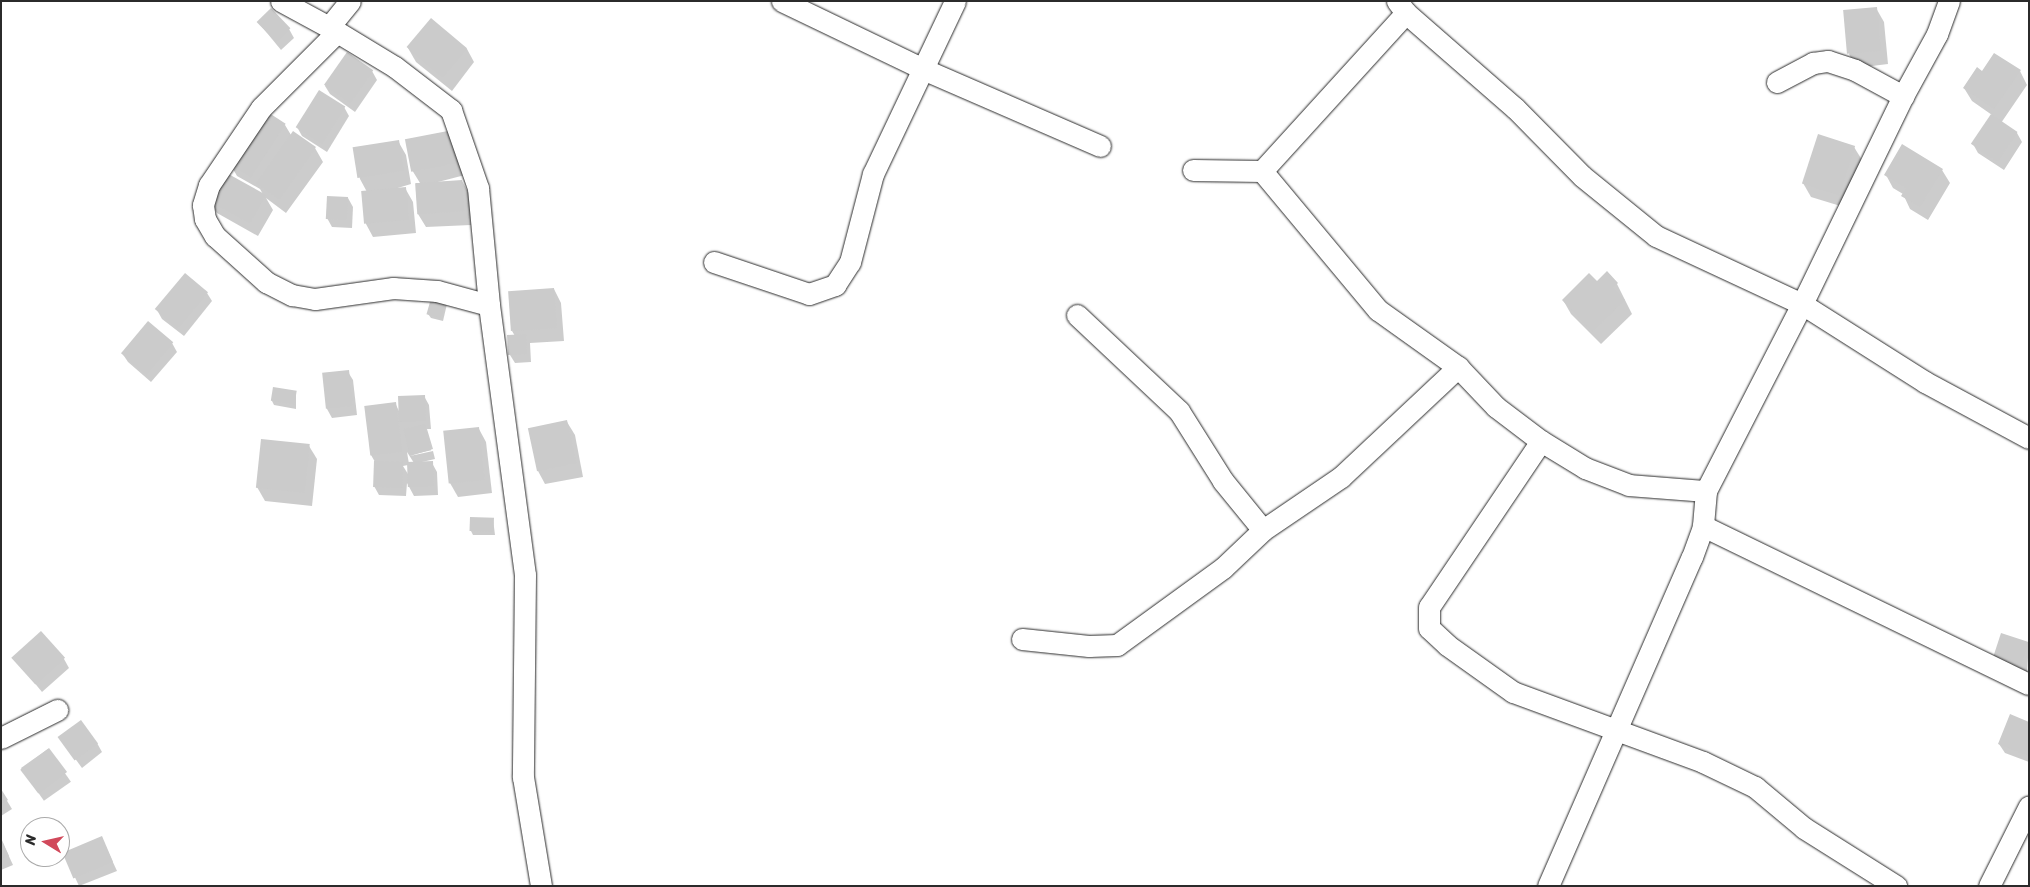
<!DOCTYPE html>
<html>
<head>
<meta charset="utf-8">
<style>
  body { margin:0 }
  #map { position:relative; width:2030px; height:887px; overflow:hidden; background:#fff; font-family:Sriracha,sans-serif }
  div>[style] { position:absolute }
  .shadow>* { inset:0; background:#0003; transform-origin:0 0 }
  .building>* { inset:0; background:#cbcbcb; transform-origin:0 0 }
  .roads { filter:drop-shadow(0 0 1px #2b2b2b) drop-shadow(0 0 1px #2b2b2b) }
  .minor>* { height:21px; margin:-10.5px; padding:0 10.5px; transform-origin:10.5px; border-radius:10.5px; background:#fff }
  span { translate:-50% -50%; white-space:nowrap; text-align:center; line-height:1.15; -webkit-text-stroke:4px #fff; paint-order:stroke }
  .frame { position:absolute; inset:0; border:2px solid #2b2b2b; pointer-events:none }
  .north { position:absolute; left:20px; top:817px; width:50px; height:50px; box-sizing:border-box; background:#fff; border:1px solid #aaa; border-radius:50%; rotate:279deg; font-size:14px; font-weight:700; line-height:20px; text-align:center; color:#2b2b2b }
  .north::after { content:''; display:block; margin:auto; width:18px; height:22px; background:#d1495b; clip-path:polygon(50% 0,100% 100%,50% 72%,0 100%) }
</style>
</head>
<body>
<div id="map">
  <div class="shadow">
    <i style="clip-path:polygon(1876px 8px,1884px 22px,1888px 64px,1856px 68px,1849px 54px)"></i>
    <i style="clip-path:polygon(431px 20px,467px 49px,474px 62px,452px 91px,416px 62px,408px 48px)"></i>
    <i style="clip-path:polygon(258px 22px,289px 29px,294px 38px,281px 50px)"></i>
    <i style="clip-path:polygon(348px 53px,372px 71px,377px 80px,355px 112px,330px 94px,325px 86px)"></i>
    <i style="clip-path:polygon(2020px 71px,2027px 85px,2001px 123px,2017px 133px,2022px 142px,2004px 170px,1978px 153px,1973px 144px,1992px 115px,1972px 101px,1964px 88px)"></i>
    <i style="clip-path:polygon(344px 107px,349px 116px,327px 152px,302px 136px,297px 127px)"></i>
    <i style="clip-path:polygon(264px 110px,285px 125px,291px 135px,315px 148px,323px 162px,286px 213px,266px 198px,273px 210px,258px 236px,217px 213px,209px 200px,264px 196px,260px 189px,237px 176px,229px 162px)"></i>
    <i style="clip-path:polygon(452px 132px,465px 175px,438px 182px,462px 181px,469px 194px,471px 225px,426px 227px,418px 214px,416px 183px,420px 183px,412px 170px)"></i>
    <i style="clip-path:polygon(398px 141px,406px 155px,411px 184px,391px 190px,405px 188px,413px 202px,416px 233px,373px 237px,366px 224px,367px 192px,360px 179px,354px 150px)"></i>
    <i style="clip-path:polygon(1854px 147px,1862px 160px,1847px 208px,1811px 197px,1803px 183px)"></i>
    <i style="clip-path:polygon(1942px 170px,1950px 183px,1928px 220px,1910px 209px,1903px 194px,1893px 188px,1886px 175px)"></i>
    <i style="clip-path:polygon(348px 198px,353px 207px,352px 228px,332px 227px,327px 218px)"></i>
    <i style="clip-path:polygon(1597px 283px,1617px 284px,1632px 314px,1601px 344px,1571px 314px,1563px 300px)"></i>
    <i style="clip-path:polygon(554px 289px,561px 303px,564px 341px,530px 343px,531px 362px,515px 363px,510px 355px,515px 336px,512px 331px)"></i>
    <i style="clip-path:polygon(207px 293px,212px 301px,184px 336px,162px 319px,157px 310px)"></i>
    <i style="clip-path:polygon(445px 300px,447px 304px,443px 321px,431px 318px,428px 314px)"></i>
    <i style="clip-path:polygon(172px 343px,177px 352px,151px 382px,128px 362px,122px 353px)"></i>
    <i style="clip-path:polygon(348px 372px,353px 380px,357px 415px,332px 418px,327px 409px,323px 375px)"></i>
    <i style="clip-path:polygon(296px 392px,296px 409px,274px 405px,272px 401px)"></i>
    <i style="clip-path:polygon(evenodd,424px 396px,429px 405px,431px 429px,427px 429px,433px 449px,410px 456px,433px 451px,435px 459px,422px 462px,432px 463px,437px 472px,438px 495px,414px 496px,407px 483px,406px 496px,379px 495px,374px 486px,375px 462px,371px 455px,395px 403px,399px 411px,424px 396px,407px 452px,414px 463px,409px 464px,407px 452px,424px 396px,408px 465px,408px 474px,403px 466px,408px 465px)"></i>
    <i style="clip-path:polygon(567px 422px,575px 435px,583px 477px,545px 484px,538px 471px,529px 429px)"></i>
    <i style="clip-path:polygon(479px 429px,486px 442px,492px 493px,458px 497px,450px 483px)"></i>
    <i style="clip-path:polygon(309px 446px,317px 459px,312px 506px,265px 501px,257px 487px)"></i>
    <i style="clip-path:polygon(493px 519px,495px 535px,473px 535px,471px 531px)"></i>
    <i style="clip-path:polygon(2029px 643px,2027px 674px,1995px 657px)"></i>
    <i style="clip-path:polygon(14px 658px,64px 659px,69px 668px,42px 692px)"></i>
    <i style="clip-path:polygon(2029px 723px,2029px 762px,2005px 753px,1999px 744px)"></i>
    <i style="clip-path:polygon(60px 738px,97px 743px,102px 752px,82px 768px)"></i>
    <i style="left:48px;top:749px;width:40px;height:33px;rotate:55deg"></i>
    <i style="clip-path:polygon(1px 791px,12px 809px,1px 816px)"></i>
    <i style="clip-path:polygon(1px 839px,13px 865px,1px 870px)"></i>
    <i style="clip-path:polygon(106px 847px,117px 871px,79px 886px,64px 854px)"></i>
  </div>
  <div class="building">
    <i style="left:1877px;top:7px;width:44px;height:34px;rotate:85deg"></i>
    <i style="left:271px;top:8px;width:28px;height:20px;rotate:46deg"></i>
    <i style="left:431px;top:18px;width:47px;height:38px;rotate:40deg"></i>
    <i style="left:347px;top:52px;width:32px;height:40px;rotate:35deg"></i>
    <i style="clip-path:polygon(1994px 53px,2021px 70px,1994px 109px,1963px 88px,1977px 67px,1982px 71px)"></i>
    <i style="left:319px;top:90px;width:31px;height:44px;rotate:32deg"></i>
    <i style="left:263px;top:109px;width:27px;height:64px;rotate:33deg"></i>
    <i style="left:1991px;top:114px;width:32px;height:36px;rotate:34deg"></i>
    <i style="left:453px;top:130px;width:33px;height:49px;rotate:79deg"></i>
    <i style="left:293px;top:131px;width:28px;height:64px;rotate:35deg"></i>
    <i style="left:1818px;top:134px;width:39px;height:52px;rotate:18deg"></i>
    <i style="left:399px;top:140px;width:31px;height:47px;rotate:81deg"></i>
    <i style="clip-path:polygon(1902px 144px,1943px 169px,1920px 207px,1901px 196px,1906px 188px,1884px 175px)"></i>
    <i style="left:223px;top:171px;width:49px;height:33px;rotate:29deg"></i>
    <i style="left:462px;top:180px;width:31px;height:47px;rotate:86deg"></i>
    <i style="left:406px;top:187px;width:33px;height:45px;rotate:85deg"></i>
    <i style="left:327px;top:196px;width:21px;height:23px;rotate:3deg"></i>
    <i style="clip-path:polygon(1607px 271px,1618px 283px,1613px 288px,1625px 300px,1592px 332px,1562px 300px,1589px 273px,1597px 281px)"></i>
    <i style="left:185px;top:273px;width:30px;height:47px;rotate:40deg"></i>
    <i style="left:554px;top:288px;width:40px;height:46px;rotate:86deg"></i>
    <i style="left:432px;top:295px;width:15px;height:20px;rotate:16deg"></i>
    <i style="left:148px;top:321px;width:33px;height:42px;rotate:40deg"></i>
    <i style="left:526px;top:334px;width:20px;height:19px;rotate:87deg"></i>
    <i style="left:349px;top:370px;width:36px;height:27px;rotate:84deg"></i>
    <i style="left:273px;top:387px;width:24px;height:14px;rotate:9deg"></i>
    <i style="left:425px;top:395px;width:26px;height:27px;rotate:88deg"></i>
    <i style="left:396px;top:402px;width:50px;height:32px;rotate:83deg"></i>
    <i style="left:567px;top:420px;width:44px;height:40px;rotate:78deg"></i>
    <i style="left:425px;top:424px;width:27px;height:22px;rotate:77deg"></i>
    <i style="left:479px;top:427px;width:53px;height:36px;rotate:84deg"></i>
    <i style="left:261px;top:439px;width:49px;height:49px;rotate:6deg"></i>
    <i style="left:374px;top:461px;width:29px;height:26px;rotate:2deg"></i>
    <i style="left:433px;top:461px;width:25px;height:26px;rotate:88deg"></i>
    <i style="left:470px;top:517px;width:24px;height:14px;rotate:2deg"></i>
    <i style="left:41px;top:631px;width:36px;height:40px;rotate:48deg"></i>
    <i style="left:2001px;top:633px;width:29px;height:25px;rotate:18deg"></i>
    <i style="clip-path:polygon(2010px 714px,2029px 722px,2029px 756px,1998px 744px)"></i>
    <i style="left:81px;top:720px;width:29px;height:29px;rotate:54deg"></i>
    <i style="left:49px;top:748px;width:30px;height:36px;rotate:53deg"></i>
    <i style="clip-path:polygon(1px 789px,8px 800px,1px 804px)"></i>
    <i style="left:102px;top:836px;width:28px;height:43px;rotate:67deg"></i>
    <i style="clip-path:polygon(1px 838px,9px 856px,1px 859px)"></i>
  </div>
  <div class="roads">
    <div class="minor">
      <i style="left:281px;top:1px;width:55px;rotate:28.4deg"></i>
      <i style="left:329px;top:27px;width:33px;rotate:-51deg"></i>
      <i style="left:782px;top:1px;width:157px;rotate:25.7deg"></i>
      <i style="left:923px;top:69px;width:193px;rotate:23.5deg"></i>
      <i style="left:1397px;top:1px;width:15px;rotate:53deg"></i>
      <i style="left:1406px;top:13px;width:145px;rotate:41.1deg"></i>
      <i style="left:1515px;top:108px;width:95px;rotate:45.4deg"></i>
      <i style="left:1582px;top:176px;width:95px;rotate:39deg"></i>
      <i style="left:1656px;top:236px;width:161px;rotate:25deg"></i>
      <i style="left:1802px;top:304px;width:210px;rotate:117.2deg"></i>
      <i style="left:1706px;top:491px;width:35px;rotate:95deg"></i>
      <i style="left:1703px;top:526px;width:362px;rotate:25.9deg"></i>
      <i style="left:1949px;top:1px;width:35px;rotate:110deg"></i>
      <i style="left:1937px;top:34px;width:71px;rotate:118.7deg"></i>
      <i style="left:1903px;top:96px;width:231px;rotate:115.9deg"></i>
      <i style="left:1802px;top:304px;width:146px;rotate:32.4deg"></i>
      <i style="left:1925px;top:382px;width:118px;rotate:28.3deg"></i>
      <i style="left:329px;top:27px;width:77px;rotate:31.2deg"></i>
      <i style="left:395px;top:67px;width:71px;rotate:37.5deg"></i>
      <i style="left:451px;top:110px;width:83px;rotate:70.9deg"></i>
      <i style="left:478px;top:188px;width:118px;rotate:84.6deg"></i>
      <i style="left:489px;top:305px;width:272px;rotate:82.4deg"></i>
      <i style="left:525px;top:575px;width:202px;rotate:90.6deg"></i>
      <i style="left:523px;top:777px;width:110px;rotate:80.6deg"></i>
      <i style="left:337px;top:32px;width:107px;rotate:135deg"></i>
      <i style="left:261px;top:108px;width:93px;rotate:124deg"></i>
      <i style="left:209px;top:185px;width:21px;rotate:107deg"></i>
      <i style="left:203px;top:205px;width:14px;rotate:82deg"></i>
      <i style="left:205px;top:219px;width:20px;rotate:60deg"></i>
      <i style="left:215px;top:236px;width:69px;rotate:42deg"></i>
      <i style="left:266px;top:282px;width:29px;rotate:27deg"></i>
      <i style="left:292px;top:295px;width:23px;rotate:10deg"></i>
      <i style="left:315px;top:299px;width:79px;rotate:-8deg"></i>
      <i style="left:393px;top:288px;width:44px;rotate:3.9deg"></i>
      <i style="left:437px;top:291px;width:54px;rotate:15.1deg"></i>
      <i style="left:1777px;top:82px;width:41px;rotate:-27.8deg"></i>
      <i style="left:1813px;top:63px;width:15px;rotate:-8deg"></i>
      <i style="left:1828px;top:61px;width:28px;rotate:18deg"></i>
      <i style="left:1855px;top:70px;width:55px;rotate:28.4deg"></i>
      <i style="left:1193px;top:170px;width:69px;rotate:0.8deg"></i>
      <i style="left:1262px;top:171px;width:181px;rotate:50.2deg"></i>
      <i style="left:1378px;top:310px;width:98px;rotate:35.5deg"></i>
      <i style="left:1458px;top:367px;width:55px;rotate:46.5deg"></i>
      <i style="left:1496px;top:407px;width:56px;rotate:37.1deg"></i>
      <i style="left:1541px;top:441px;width:52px;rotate:31.5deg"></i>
      <i style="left:1585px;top:468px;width:47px;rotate:21.1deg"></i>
      <i style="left:1629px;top:485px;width:77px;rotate:4.5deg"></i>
      <i style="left:1262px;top:171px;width:214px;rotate:-47.7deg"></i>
      <i style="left:714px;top:262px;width:100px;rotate:18.6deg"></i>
      <i style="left:809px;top:294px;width:28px;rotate:-19deg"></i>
      <i style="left:835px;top:285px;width:27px;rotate:-57deg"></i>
      <i style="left:850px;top:262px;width:91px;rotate:-75.4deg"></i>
      <i style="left:873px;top:174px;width:191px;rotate:-64.6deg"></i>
      <i style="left:1077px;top:315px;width:140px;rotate:43.3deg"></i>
      <i style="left:1179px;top:411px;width:83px;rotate:57.8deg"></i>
      <i style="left:1223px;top:481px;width:63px;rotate:50.8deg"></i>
      <i style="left:1541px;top:441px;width:200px;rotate:124deg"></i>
      <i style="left:1429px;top:607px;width:21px;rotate:90deg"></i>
      <i style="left:1429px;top:628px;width:25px;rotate:43deg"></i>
      <i style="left:1447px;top:645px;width:81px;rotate:35.5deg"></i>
      <i style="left:1513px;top:692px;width:202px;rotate:20.2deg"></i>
      <i style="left:1703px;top:762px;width:58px;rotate:25.7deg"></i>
      <i style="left:1755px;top:787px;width:64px;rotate:39.9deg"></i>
      <i style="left:1804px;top:828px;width:109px;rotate:32.2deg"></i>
      <i style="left:1022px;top:639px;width:67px;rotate:6deg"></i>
      <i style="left:1089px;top:646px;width:28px;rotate:-2deg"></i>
      <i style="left:1117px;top:645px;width:131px;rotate:-36deg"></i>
      <i style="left:1223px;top:568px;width:55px;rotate:-43.5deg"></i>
      <i style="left:1263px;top:530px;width:94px;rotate:-34.2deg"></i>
      <i style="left:1341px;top:477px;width:161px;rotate:-43.2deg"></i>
      <i style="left:1px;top:738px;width:63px;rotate:-26.6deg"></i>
      <i style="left:1548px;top:886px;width:359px;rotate:-66.4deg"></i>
      <i style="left:1692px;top:557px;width:33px;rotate:-70deg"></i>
      <i style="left:1989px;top:886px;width:89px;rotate:-63.4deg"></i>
    </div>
  </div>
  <div class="frame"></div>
  <div class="north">N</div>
</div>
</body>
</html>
